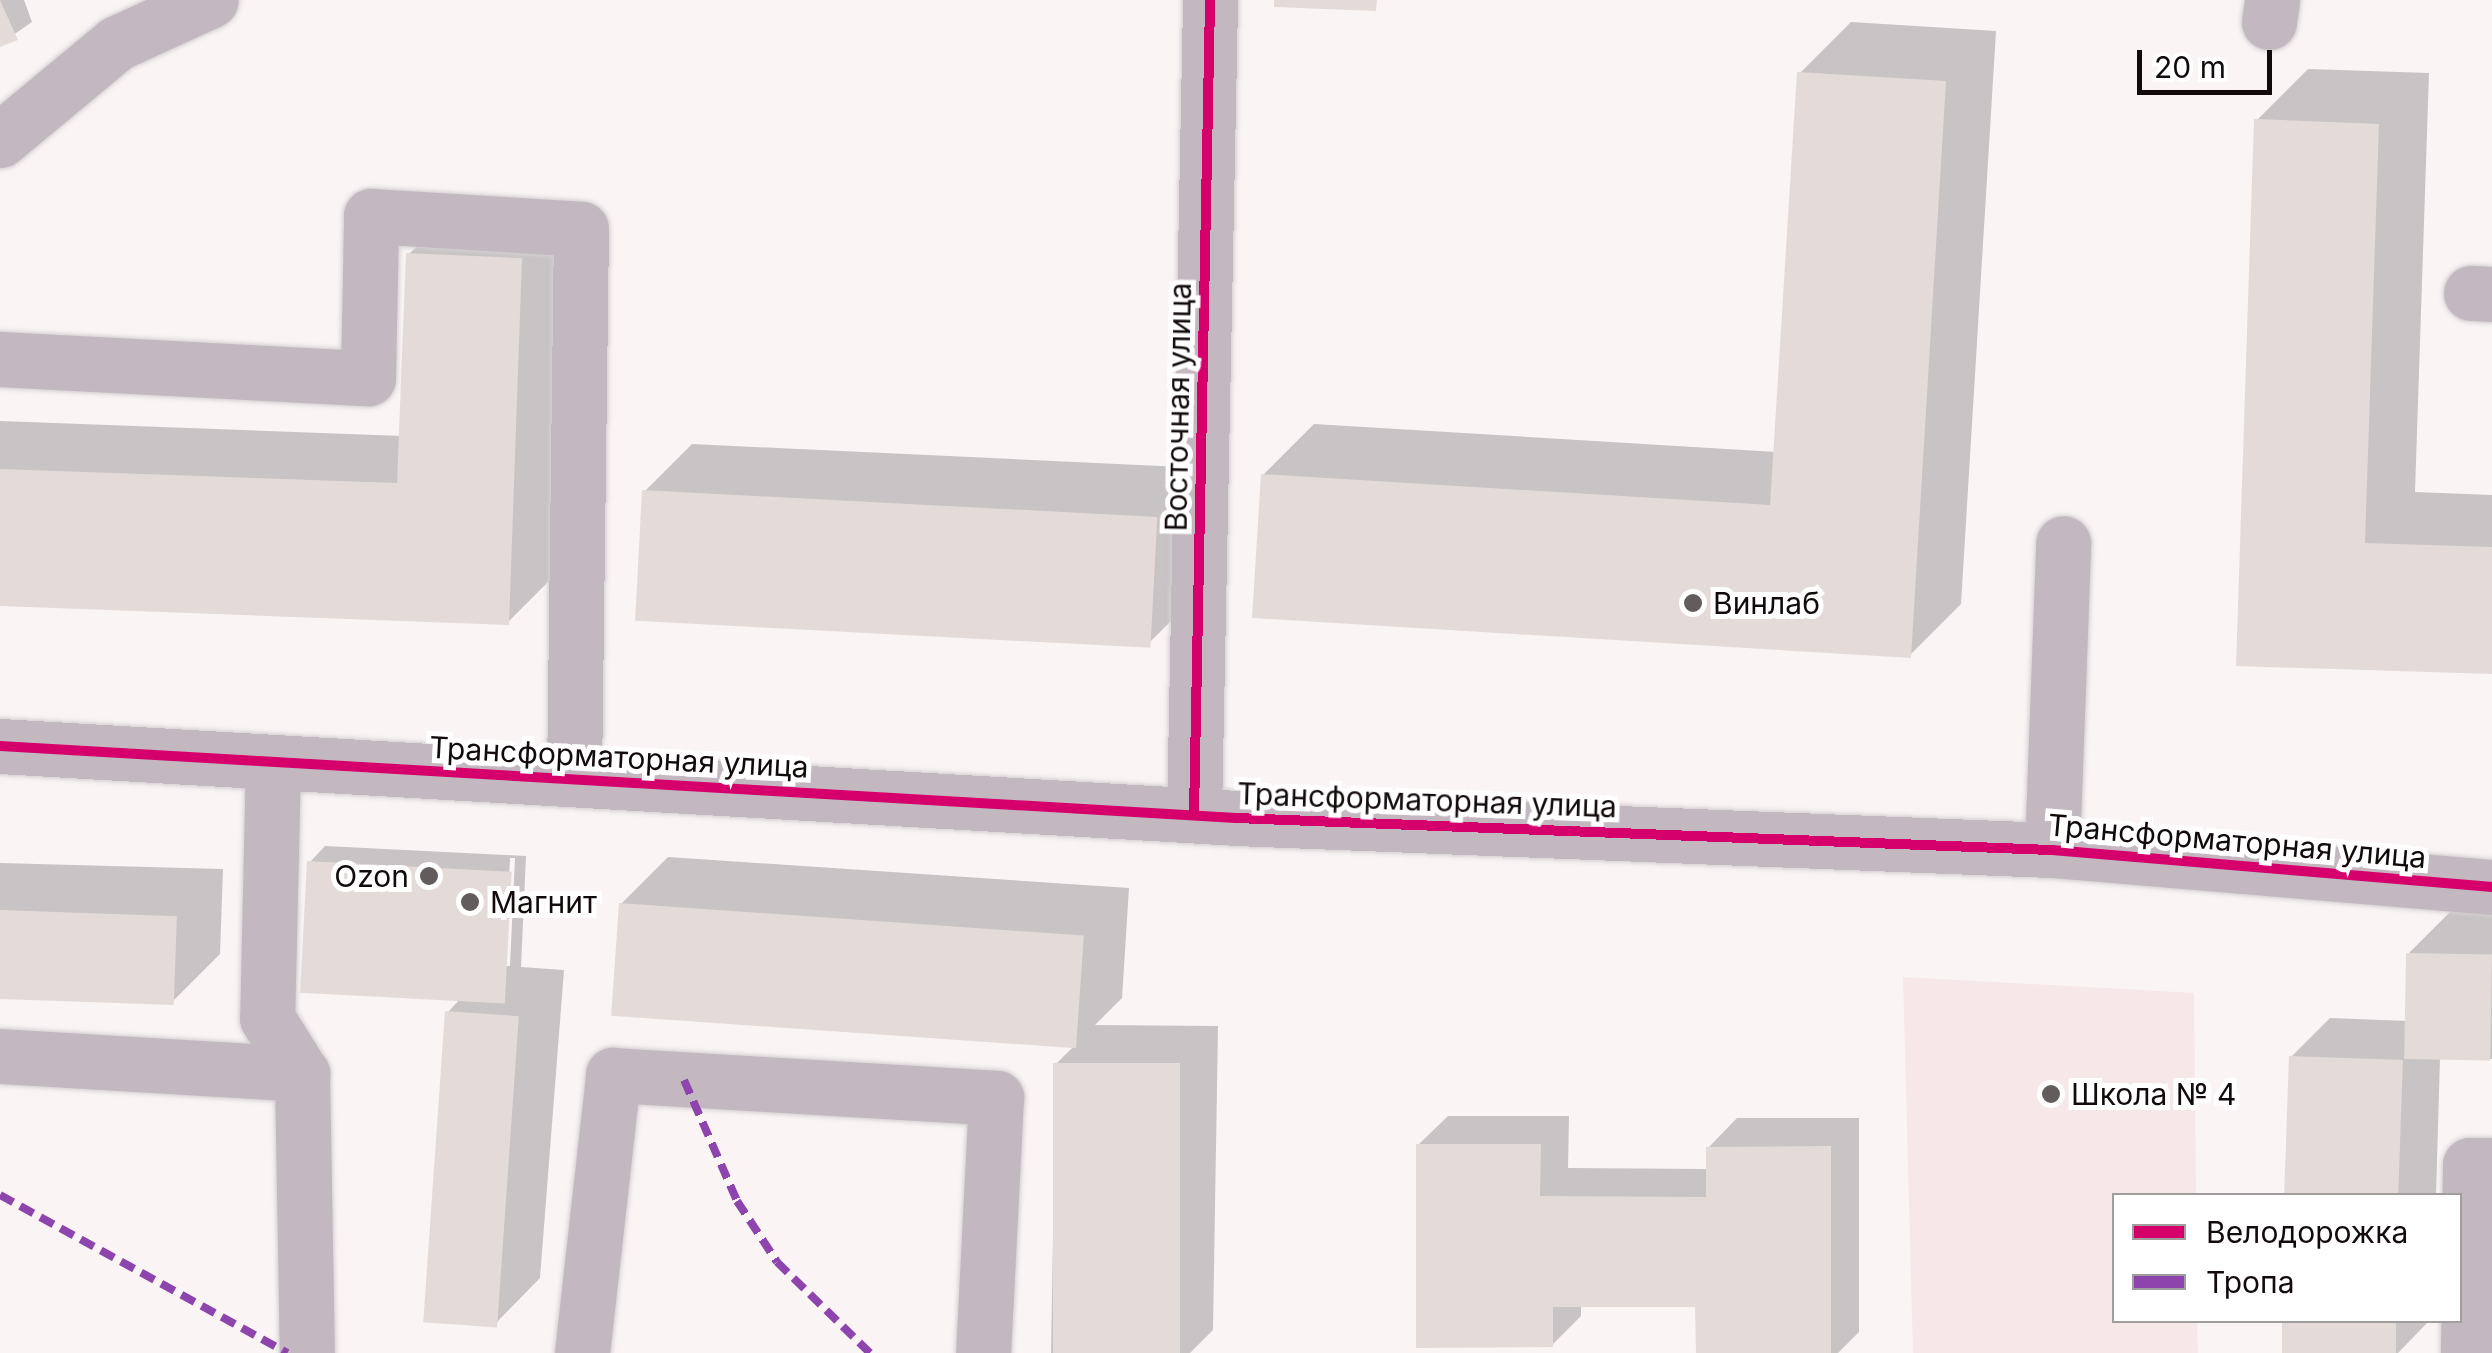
<!DOCTYPE html>
<html>
<head>
<meta charset="utf-8">
<style>
  body { margin:0 }
  #map { position:relative; width:2492px; height:1353px; overflow:hidden; background:#faf4f5; font-family:Inter,sans-serif }
  div>[style] { position:absolute }
  .built>* { inset:0; background:#f6e7e9 }
  .shadow>* { inset:0; background:#0003 }
  .building>* { inset:0; background:#e4dbd9; transform-origin:0 0 }
  .roads { filter:drop-shadow(0 0 2px #d4cfd0) drop-shadow(0 0 2px #d4cfd0) }
  .minor>* { height:55px; margin:-27.5px; padding:0 27.5px; transform-origin:27.5px; border-radius:27.5px; background:#c3b8bf }
  .quiet>* { height:8px; margin-top:-4px; transform-origin:0; background:repeating-linear-gradient(90deg,#8e44ad 0 15px,transparent 0 23px) }
  .cycleway>* { height:10px; margin:-5px; padding:0 5px; transform-origin:5px; border-radius:5px; background:#d6006c }
  .dots>* { width:28px; height:28px; translate:-50% -50%; box-sizing:border-box; border:5px solid #fff; border-radius:50% }
  span { translate:-50% -50%; white-space:nowrap; text-align:center; line-height:1.15; -webkit-text-stroke:10px #fff; paint-order:stroke }
  .street-label { font-size:30px; color:#120a0b }
  .poi-label { font-size:30px; color:#120a0b }
  .left { translate:0 -50%; text-align:left }
  .right { translate:-100% -50%; text-align:right }
  .legend { position:absolute; left:2112px; top:1193px; width:350px; height:130px; box-sizing:border-box; background:#fff; border:2px solid #a09d9d; margin:0; padding:12px 18px; list-style:none; font-size:30px; color:#120a0b }
  .legend li { display:flex; align-items:center; gap:20px; height:50px }
  .legend b { width:50px; border:2px solid #a09d9d }
  .scale { position:absolute; left:2137px; top:50px; width:135px; height:45px; box-sizing:border-box; border:5px solid #120a0b; border-top:0; padding-left:12px; font-size:30px; line-height:35px; white-space:nowrap; color:#120a0b; -webkit-text-stroke:8px #fff; paint-order:stroke }
</style>
</head>
<body>
<div id="map">
  <div class="built">
    <i style="clip-path:polygon(1903px 977px,2194px 993px,2196px 1195px,2114px 1196px,2114px 1320px,2197px 1321px,2198px 1353px,1913px 1353px)"></i>
  </div>
  <div class="shadow">
    <i style="clip-path:polygon(0 0,24px 0,32px 22px,0 44px)"></i>
    <i style="clip-path:polygon(1851px 22px,1996px 31px,1961px 604px,1910px 655px,1263px 475px,1314px 424px,1776px 452px,1800px 73px)"></i>
    <i style="clip-path:polygon(2308px 69px,2429px 73px,2415px 492px,2492px 495px,2492px 672px,2238px 664px,2257px 120px)"></i>
    <i style="clip-path:polygon(455px 208px,568px 212px,555px 575px,508px 622px,0 604px,0 421px,402px 436px,408px 255px)"></i>
    <i style="clip-path:polygon(692px 444px,1203px 468px,1197px 595px,1150px 642px,645px 491px)"></i>
    <i style="clip-path:polygon(evenodd,325px 846px,526px 856px,521px 967px,564px 970px,540px 1278px,494px 1325px,448px 1012px,461px 998px,310px 862px,325px 846px,510px 858px,515px 858px,510px 966px,505px 966px,510px 858px)"></i>
    <i style="clip-path:polygon(668px 857px,1129px 888px,1122px 998px,1095px 1025px,1218px 1026px,1213px 1330px,1190px 1353px,1051px 1353px,1056px 1064px,1075px 1045px,621px 904px)"></i>
    <i style="clip-path:polygon(0 863px,223px 869px,220px 954px,173px 1001px,0 996px)"></i>
    <i style="clip-path:polygon(2455px 907px,2492px 908px,2492px 1059px,2440px 1058px,2436px 1196px,2287px 1196px,2291px 1057px,2330px 1018px,2407px 1021px,2408px 954px)"></i>
    <i style="clip-path:polygon(1448px 1116px,1569px 1116px,1568px 1168px,1708px 1169px,1708px 1148px,1737px 1118px,1859px 1118px,1859px 1332px,1838px 1353px,1698px 1353px,1698px 1305px,1581px 1305px,1581px 1316px,1552px 1345px,1418px 1145px)"></i>
    <i style="clip-path:polygon(2284px 1320px,2430px 1320px,2398px 1353px,2283px 1353px)"></i>
  </div>
  <div class="building">
    <i style="clip-path:polygon(0 0,18px 40px,0 47px)"></i>
    <i style="clip-path:polygon(1274px 0,1377px 0,1376px 11px,1274px 7px)"></i>
    <i style="clip-path:polygon(1797px 72px,1946px 81px,1911px 658px,1252px 618px,1261px 474px,1770px 505px)"></i>
    <i style="clip-path:polygon(2254px 119px,2379px 124px,2365px 543px,2492px 547px,2492px 674px,2236px 666px)"></i>
    <i style="clip-path:polygon(406px 253px,522px 258px,509px 625px,0 606px,0 469px,397px 483px)"></i>
    <i style="left:642px;top:490px;width:516px;height:131px;rotate:3deg"></i>
    <i style="left:307px;top:861px;width:205px;height:132px;rotate:3deg"></i>
    <i style="left:619px;top:903px;width:466px;height:113px;rotate:4deg"></i>
    <i style="left:0;top:910px;width:177px;height:89px;rotate:2deg"></i>
    <i style="left:2406px;top:953px;width:86px;height:106px;rotate:1deg"></i>
    <i style="left:445px;top:1011px;width:74px;height:312px;rotate:4deg"></i>
    <i style="left:2289px;top:1056px;width:114px;height:140px;rotate:2deg"></i>
    <i style="left:1053px;top:1063px;width:127px;height:290px"></i>
    <i style="clip-path:polygon(1416px 1144px,1541px 1144px,1540px 1196px,1706px 1197px,1706px 1147px,1831px 1146px,1831px 1353px,1696px 1353px,1695px 1307px,1553px 1307px,1553px 1347px,1416px 1348px)"></i>
    <i style="left:2282px;top:1320px;width:114px;height:33px"></i>
  </div>
  <div class="roads">
    <div class="minor">
      <i style="left:2269px;top:22px;width:22px;rotate:-82deg"></i>
      <i style="left:0;top:140px;width:152px;rotate:-39.7deg"></i>
      <i style="left:117px;top:43px;width:103px;rotate:-24.6deg"></i>
      <i style="left:2471px;top:293px;width:21px;rotate:3deg"></i>
      <i style="left:0;top:359px;width:368px;rotate:3deg"></i>
      <i style="left:368px;top:378px;width:162px;rotate:-88.9deg"></i>
      <i style="left:371px;top:216px;width:210px;rotate:3.5deg"></i>
      <i style="left:581px;top:229px;width:550px;rotate:90.73deg"></i>
      <i style="left:0;top:746px;width:1238px;rotate:3.33deg"></i>
      <i style="left:1236px;top:818px;width:817px;rotate:2.25deg"></i>
      <i style="left:2052px;top:850px;width:442px;rotate:4.8deg"></i>
      <i style="left:273px;top:762px;width:256px;rotate:91.3deg"></i>
      <i style="left:267px;top:1018px;width:66px;rotate:58deg"></i>
      <i style="left:302px;top:1074px;width:279px;rotate:89deg"></i>
      <i style="left:1194px;top:814px;width:814px;rotate:-88.87deg"></i>
      <i style="left:2052px;top:850px;width:307px;rotate:-87.9deg"></i>
      <i style="left:0;top:1056px;width:303px;rotate:3.4deg"></i>
      <i style="left:582px;top:1353px;width:280px;rotate:-83.6deg"></i>
      <i style="left:613px;top:1075px;width:384px;rotate:3.4deg"></i>
      <i style="left:996px;top:1098px;width:255px;rotate:92.9deg"></i>
      <i style="left:2468px;top:1353px;width:188px;rotate:-89.4deg"></i>
      <i style="left:2470px;top:1165px;width:22px"></i>
    </div>
  </div>
  <div class="quiet">
    <i style="left:684px;top:1080px;width:132px;rotate:66.3deg"></i>
    <i style="left:737px;top:1201px;width:73px;rotate:56.7deg"></i>
    <i style="left:777px;top:1262px;width:130px;rotate:44.4deg"></i>
    <i style="left:0;top:1195px;width:328px;rotate:28.8deg"></i>
  </div>
  <div class="cycleway">
    <i style="left:0;top:746px;width:1238px;rotate:3.33deg"></i>
    <i style="left:1236px;top:818px;width:817px;rotate:2.25deg"></i>
    <i style="left:2052px;top:850px;width:442px;rotate:4.8deg"></i>
    <i style="left:1194px;top:814px;width:814px;rotate:-88.87deg"></i>
  </div>
  <div class="dots">
    <i style="left:1693px;top:603px;background:#635c5d"></i>
    <i style="left:429px;top:876px;background:#635c5d"></i>
    <i style="left:470px;top:902px;background:#635c5d"></i>
    <i style="left:2051px;top:1094px;background:#635c5d"></i>
  </div>
  <div class="street-label">
    <span style="left:1178px;top:407px;rotate:-89deg">Восточная улица</span>
    <span style="left:619px;top:757px;rotate:3deg">Трансформаторная улица</span>
    <span style="left:1427px;top:800px;rotate:2deg">Трансформаторная улица</span>
    <span style="left:2237px;top:841px;rotate:5deg">Трансформаторная улица</span>
  </div>
  <div class="poi-label">
    <span class="left" style="left:1713px;top:603px">Винлаб</span>
    <span class="right" style="left:409px;top:876px">Ozon</span>
    <span class="left" style="left:490px;top:902px">Магнит</span>
    <span class="left" style="left:2071px;top:1094px">Школа № 4</span>
  </div>
  <ul class="legend">
  <li><b style="height:12px;background:#d6006c"></b>Велодорожка</li>
  <li><b style="height:12px;background:#8e44ad"></b>Тропа</li>
  </ul>
  <div class="scale">20 m</div>
</div>
</body>
</html>
